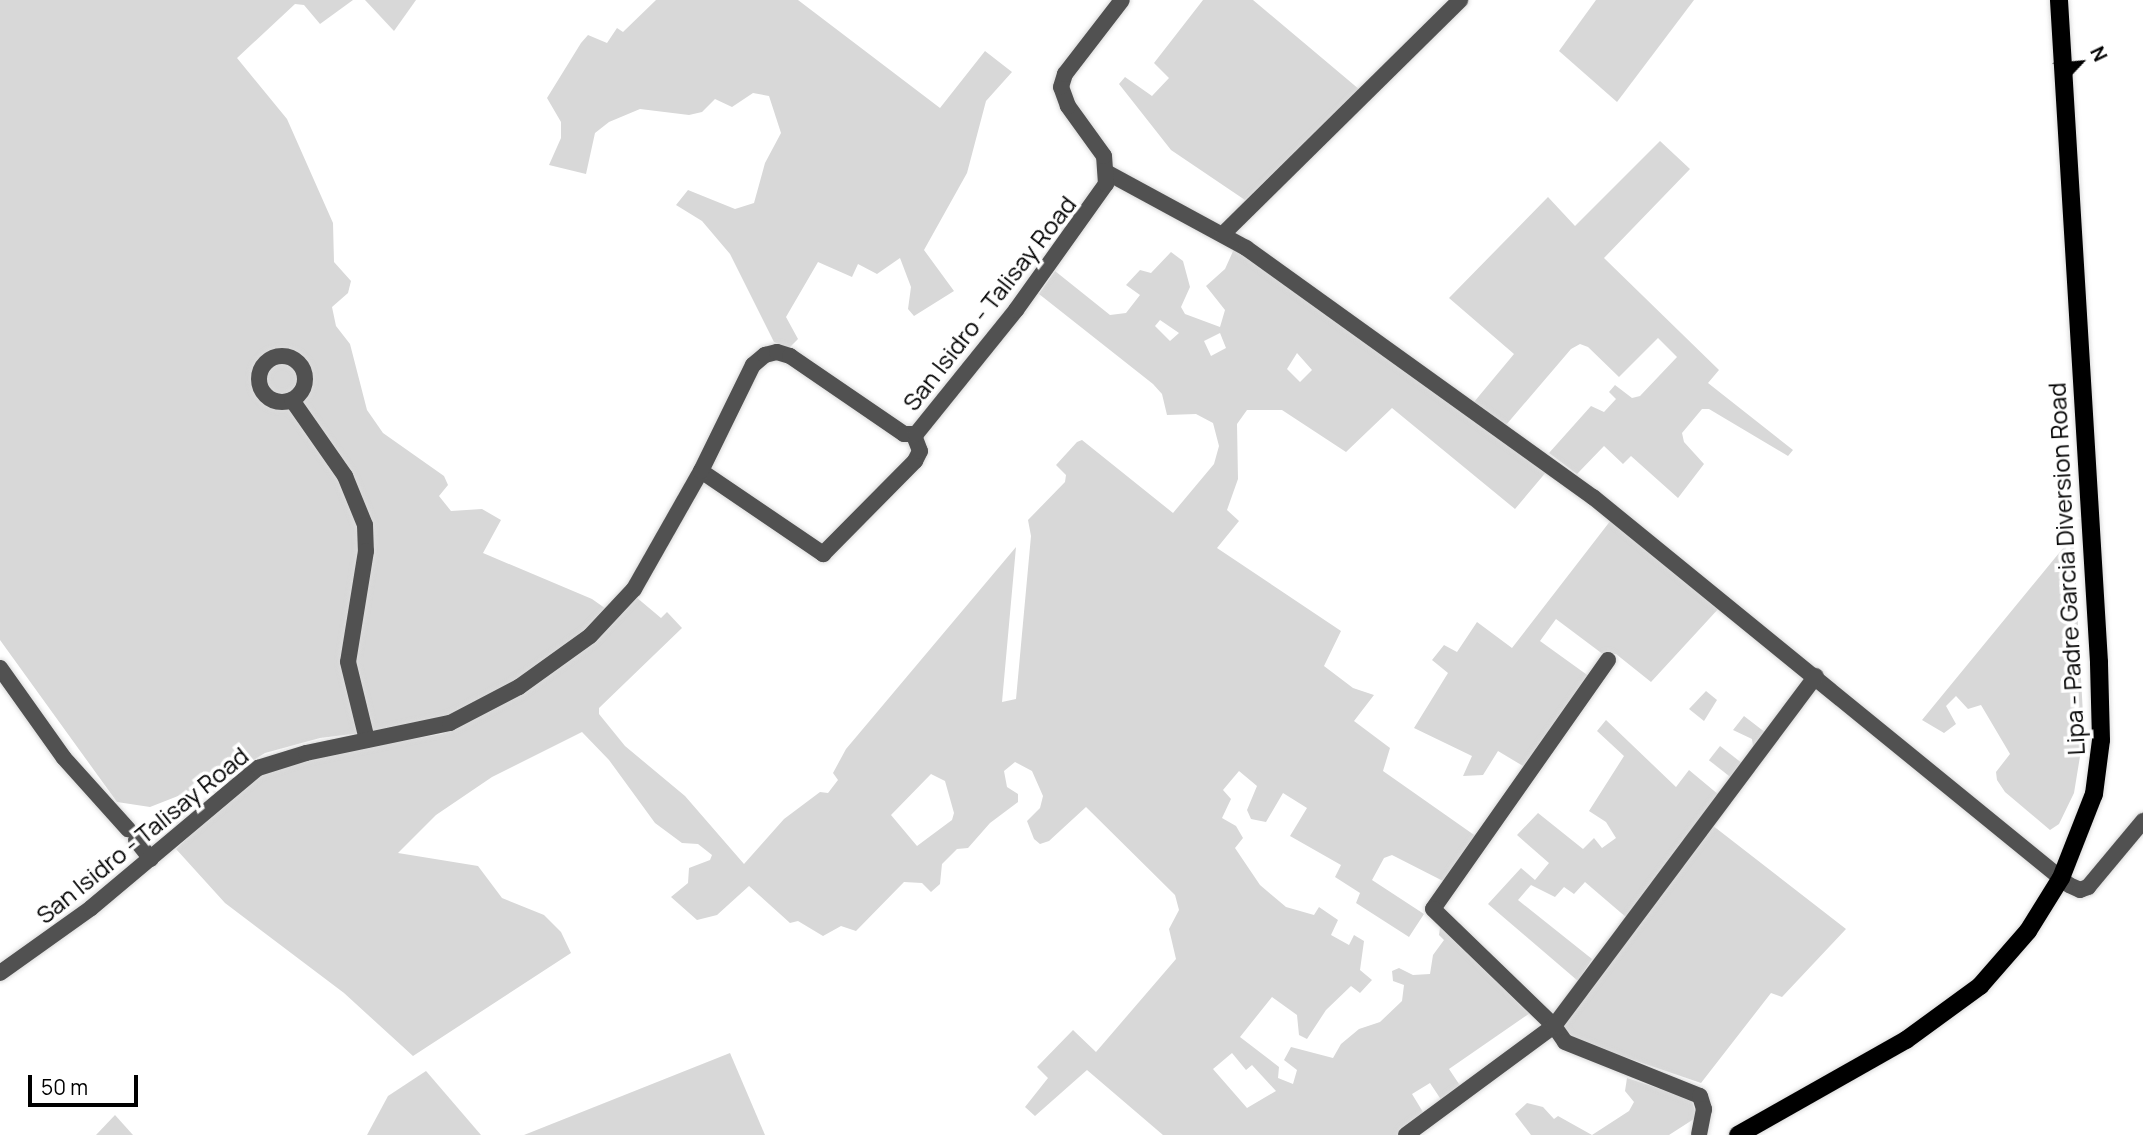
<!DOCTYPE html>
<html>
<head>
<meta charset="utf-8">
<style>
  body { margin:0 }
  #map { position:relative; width:2143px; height:1135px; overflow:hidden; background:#fff; font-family:Manrope,sans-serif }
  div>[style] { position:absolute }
  .green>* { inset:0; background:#d8d8d8; transform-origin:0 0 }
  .roads { filter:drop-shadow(0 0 2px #dbdbdb) drop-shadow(0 0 2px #dbdbdb) }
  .minor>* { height:16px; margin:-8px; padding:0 8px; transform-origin:8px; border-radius:8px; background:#515151 }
  .minor>.ring { margin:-8px; padding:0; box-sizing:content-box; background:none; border:16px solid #515151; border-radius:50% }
  .major>* { height:18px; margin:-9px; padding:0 9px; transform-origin:9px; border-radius:9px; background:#000 }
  span { translate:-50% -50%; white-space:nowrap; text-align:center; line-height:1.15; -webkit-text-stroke:7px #fff; paint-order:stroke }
  .street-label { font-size:24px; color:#000 }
  .north { position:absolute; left:2045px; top:28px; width:70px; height:70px; -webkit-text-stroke:5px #fff; paint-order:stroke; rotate:64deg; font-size:19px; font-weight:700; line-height:28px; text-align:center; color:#000 }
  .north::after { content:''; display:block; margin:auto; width:24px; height:32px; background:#000; clip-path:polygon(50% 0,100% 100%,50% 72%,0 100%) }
  .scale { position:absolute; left:28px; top:1075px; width:110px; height:32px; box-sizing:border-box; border:4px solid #000; border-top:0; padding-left:9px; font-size:21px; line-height:24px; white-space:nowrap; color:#000; -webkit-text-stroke:5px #fff; paint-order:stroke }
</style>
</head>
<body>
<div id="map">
  <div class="green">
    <i style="clip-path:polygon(0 0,353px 0,320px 24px,304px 5px,295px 4px,237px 58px,287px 119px,333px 223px,334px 262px,351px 281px,348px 293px,332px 307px,336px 326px,350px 344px,367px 410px,383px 433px,444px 476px,448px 485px,439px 496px,451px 511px,482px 509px,501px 520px,483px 553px,592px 599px,609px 611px,516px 682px,448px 716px,393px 729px,320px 738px,265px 753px,224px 778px,150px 807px,117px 802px,0 640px)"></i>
    <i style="clip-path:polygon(365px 0,416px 0,394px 31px)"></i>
    <i style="clip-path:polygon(656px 0,798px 0,940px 108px,985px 51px,1012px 72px,986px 101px,967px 173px,924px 250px,954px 291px,914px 316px,908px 309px,911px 287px,900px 258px,877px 274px,858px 264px,852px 277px,818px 262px,786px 317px,798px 339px,789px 348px,774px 342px,730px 254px,702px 221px,676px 205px,688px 190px,735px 209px,754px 203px,765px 163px,781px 133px,769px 96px,753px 93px,732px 107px,715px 99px,702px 112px,689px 115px,640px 109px,609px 122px,595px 133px,586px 174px,549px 165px,561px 138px,561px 122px,547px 98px,581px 43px,588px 35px,607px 43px,617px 28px,623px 32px)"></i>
    <i style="clip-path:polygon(1203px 0,1253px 0,1360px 90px,1245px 200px,1171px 150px,1119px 84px,1125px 77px,1152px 96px,1169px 78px,1154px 63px)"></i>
    <i style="clip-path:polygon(1596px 0,1694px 0,1617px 102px,1559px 51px)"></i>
    <i style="clip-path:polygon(1660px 141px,1690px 169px,1604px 258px,1719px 370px,1708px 383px,1793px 450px,1788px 456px,1709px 409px,1702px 409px,1682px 433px,1684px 442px,1704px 464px,1678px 498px,1631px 456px,1623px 464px,1604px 446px,1577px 474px,1549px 453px,1591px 406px,1604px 412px,1616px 399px,1609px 392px,1615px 385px,1632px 398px,1640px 396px,1677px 357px,1658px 338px,1619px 377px,1588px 347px,1580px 344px,1571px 349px,1506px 425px,1474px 402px,1514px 354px,1449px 298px,1548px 197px,1575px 226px)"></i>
    <i style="clip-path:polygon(evenodd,1234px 249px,1547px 471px,1515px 509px,1392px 408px,1346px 452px,1282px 410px,1247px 410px,1237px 424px,1238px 479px,1227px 510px,1239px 521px,1217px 548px,1341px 631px,1324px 666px,1353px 688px,1374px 695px,1354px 721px,1390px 748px,1383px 771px,1477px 837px,1445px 882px,1392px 855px,1384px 858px,1372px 880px,1424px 914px,1409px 937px,1356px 903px,1360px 893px,1335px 877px,1341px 865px,1290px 836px,1307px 808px,1283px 793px,1266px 822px,1251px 819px,1247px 810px,1257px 786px,1239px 771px,1223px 790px,1231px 799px,1222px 818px,1236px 826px,1243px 838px,1235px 848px,1260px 885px,1286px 907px,1314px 915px,1319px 907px,1338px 920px,1331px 935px,1349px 945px,1354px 935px,1364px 941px,1360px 970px,1372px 980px,1360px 993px,1351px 986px,1326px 1010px,1307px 1039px,1299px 1035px,1297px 1015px,1272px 997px,1240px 1037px,1279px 1067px,1278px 1078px,1293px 1084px,1297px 1070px,1284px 1060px,1291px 1047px,1333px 1058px,1341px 1044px,1359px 1029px,1380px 1022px,1402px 1001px,1404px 985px,1393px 981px,1392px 971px,1399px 968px,1413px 975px,1430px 974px,1433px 955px,1444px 940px,1439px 935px,1441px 921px,1530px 1013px,1449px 1069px,1463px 1090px,1444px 1104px,1430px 1083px,1412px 1094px,1426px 1117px,1400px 1135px,1163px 1135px,1087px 1070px,1035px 1116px,1025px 1107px,1048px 1078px,1037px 1067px,1073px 1030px,1096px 1052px,1176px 959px,1169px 929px,1179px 910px,1175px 895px,1086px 807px,1049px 841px,1040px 844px,1034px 839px,1027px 821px,1040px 808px,1043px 796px,1032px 771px,1015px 762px,1004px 771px,1007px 787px,1018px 794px,1018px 802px,990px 823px,968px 848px,957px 849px,942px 864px,940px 884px,931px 892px,922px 883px,904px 882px,856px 931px,841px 926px,823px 936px,798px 921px,790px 923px,749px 886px,717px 915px,697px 920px,671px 897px,688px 883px,689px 868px,710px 860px,712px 855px,698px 844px,682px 843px,655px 823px,609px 760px,582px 732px,492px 777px,436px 815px,398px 853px,478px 866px,502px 898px,544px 915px,561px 932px,571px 953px,413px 1056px,344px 993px,225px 903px,176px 849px,252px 776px,335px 752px,442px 734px,477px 718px,595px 641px,636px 597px,661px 618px,667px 612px,682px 628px,599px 708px,599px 714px,625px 746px,685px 796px,744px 864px,784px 819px,820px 792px,828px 793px,838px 780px,833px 773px,846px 749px,1016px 547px,1002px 702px,1016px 699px,1031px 536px,1028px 520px,1065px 482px,1066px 475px,1056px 465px,1077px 442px,1082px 440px,1173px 513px,1214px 464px,1219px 446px,1213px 423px,1196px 414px,1167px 415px,1162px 394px,1153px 384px,1039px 294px,1055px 271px,1110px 315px,1126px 313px,1140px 295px,1126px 285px,1140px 270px,1151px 273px,1171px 252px,1183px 261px,1190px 287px,1181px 307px,1185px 314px,1220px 327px,1225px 310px,1206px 286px,1225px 269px,1234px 249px,1160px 320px,1179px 333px,1170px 341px,1155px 326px,1160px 320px,1234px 249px,1220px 333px,1226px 348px,1211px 356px,1204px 341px,1220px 333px,1234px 249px,1297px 353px,1312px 370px,1300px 382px,1287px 369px,1297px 353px,1234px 249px,931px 774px,945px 781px,954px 813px,952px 820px,917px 846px,891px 815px,931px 774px,1234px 249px,1232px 1053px,1246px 1070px,1252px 1065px,1276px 1091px,1247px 1108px,1213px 1069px,1232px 1053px)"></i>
    <i style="clip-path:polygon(1611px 520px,1720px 607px,1651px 682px,1616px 654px,1604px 655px,1556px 619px,1540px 641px,1590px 677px,1528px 769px,1498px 751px,1483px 775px,1463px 776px,1472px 756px,1414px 728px,1448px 673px,1432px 660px,1444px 645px,1457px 652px,1477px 622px,1512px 648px)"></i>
    <i style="clip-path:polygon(2073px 536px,2084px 732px,2074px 793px,2059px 824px,2050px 830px,2005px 792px,1997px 780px,1996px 772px,2010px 754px,1981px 705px,1968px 709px,1956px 696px,1946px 706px,1956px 724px,1944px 733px,1922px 720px)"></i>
    <i style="clip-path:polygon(1706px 691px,1717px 700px,1704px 721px,1689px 709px)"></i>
    <i style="clip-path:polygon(1744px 716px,1766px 733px,1754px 752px,1752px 739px,1733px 730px)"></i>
    <i style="clip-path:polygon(1606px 720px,1676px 787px,1689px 770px,1719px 795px,1627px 918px,1585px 882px,1574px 894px,1564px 887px,1555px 897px,1531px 885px,1518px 900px,1592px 959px,1578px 981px,1488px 904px,1521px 868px,1535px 880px,1549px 863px,1517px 835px,1538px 813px,1583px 849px,1594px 838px,1602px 848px,1616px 838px,1606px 822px,1589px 811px,1624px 756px,1597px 731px)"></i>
    <i style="left:1720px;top:746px;width:28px;height:18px;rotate:38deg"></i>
    <i style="clip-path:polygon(1712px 825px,1846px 929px,1782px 997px,1771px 993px,1701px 1083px,1569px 1038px,1563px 1026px)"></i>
    <i style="clip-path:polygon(730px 1053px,765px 1135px,524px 1135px)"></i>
    <i style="clip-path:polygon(426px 1071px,481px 1135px,367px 1135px,388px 1096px)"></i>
    <i style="clip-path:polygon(1627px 1078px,1691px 1099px,1697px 1117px,1669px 1135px,1592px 1135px,1629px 1111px,1634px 1102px,1625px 1091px)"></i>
    <i style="clip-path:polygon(1527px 1103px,1543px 1107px,1554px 1119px,1558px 1116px,1592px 1135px,1531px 1135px,1515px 1114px)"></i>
    <i style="clip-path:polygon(115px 1115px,133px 1135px,96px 1135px)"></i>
  </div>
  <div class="roads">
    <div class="minor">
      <i style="left:1108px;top:173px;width:157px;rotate:28.5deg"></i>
      <i style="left:1246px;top:248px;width:427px;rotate:35.7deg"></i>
      <i style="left:1593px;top:497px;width:614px;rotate:39.18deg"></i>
      <i style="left:2069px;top:885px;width:12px;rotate:24deg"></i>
      <i style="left:2080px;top:890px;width:9px;rotate:-21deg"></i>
      <i style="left:2088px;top:887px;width:86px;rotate:-50.2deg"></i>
      <i style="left:1223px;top:234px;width:333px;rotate:-44.6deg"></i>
      <i class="ring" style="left:259px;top:356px;width:30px;height:30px"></i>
      <i style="left:292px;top:400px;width:93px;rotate:55.1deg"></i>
      <i style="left:345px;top:476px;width:53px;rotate:67.8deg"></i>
      <i style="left:365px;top:525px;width:26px;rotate:88deg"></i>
      <i style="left:366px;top:551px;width:112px;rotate:99.2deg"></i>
      <i style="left:348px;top:662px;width:80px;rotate:76.3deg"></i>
      <i style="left:701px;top:471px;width:148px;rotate:34.2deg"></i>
      <i style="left:823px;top:554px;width:131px;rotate:-45.3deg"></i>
      <i style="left:915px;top:461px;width:11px;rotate:-63deg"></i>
      <i style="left:920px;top:451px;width:17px;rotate:-111deg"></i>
      <i style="left:1608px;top:660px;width:304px;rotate:125.1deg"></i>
      <i style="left:1433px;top:909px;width:168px;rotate:44deg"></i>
      <i style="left:1554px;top:1026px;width:19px;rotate:55deg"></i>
      <i style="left:1565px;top:1042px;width:145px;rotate:21.8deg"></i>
      <i style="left:1700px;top:1096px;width:14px;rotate:73deg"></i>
      <i style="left:1704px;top:1109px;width:26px;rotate:101deg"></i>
      <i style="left:0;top:668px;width:110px;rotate:54.6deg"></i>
      <i style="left:64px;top:758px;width:96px;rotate:48deg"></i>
      <i style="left:136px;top:840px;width:24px;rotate:52deg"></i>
      <i style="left:0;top:973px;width:112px;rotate:-35.5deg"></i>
      <i style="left:91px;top:908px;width:218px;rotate:-40deg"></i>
      <i style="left:258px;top:768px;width:50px;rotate:-17.4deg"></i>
      <i style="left:306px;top:753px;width:147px;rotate:-11.8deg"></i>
      <i style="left:450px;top:723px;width:78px;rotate:-27.6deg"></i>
      <i style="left:519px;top:687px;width:87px;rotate:-35.7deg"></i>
      <i style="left:590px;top:636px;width:64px;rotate:-46.9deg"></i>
      <i style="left:634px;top:589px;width:136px;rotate:-60.4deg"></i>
      <i style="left:701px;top:471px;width:118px;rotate:-63.9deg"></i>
      <i style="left:753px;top:365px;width:16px;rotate:-40deg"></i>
      <i style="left:765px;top:355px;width:12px;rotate:-14deg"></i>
      <i style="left:777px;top:352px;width:14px;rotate:17deg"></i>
      <i style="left:790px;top:356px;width:138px;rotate:34.4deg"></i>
      <i style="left:904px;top:434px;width:12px"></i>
      <i style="left:916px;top:434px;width:159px;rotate:-51.1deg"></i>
      <i style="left:1016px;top:310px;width:155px;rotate:-54.5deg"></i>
      <i style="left:1106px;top:184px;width:28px;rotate:-94deg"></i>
      <i style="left:1104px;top:156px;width:62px;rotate:-125.8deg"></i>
      <i style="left:1068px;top:106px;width:20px;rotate:-110deg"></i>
      <i style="left:1061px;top:87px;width:14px;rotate:-73deg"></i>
      <i style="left:1065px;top:74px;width:93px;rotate:-52.4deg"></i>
      <i style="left:1406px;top:1135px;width:184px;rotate:-36.4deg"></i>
      <i style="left:1554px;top:1026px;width:437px;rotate:-53.2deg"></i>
    </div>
    <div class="major">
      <i style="left:1738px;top:1135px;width:193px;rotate:-29.5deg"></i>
      <i style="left:1906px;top:1040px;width:92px;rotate:-36.1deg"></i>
      <i style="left:1980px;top:986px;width:73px;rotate:-48.9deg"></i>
      <i style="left:2028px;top:931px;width:62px;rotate:-58.1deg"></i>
      <i style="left:2061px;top:878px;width:90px;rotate:-68.6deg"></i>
      <i style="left:2094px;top:794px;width:54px;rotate:-82.6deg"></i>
      <i style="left:2101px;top:740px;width:78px;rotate:-91.5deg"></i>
      <i style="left:2099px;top:662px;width:663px;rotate:-93.46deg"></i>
    </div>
  </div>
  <div class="street-label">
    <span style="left:989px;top:303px;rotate:-52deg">San Isidro - Talisay Road</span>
    <span style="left:2066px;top:569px;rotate:-93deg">Lipa - Padre Garcia Diversion Road</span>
    <span style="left:142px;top:835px;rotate:-39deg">San Isidro - Talisay Road</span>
  </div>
  <div class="north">N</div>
  <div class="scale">50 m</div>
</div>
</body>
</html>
